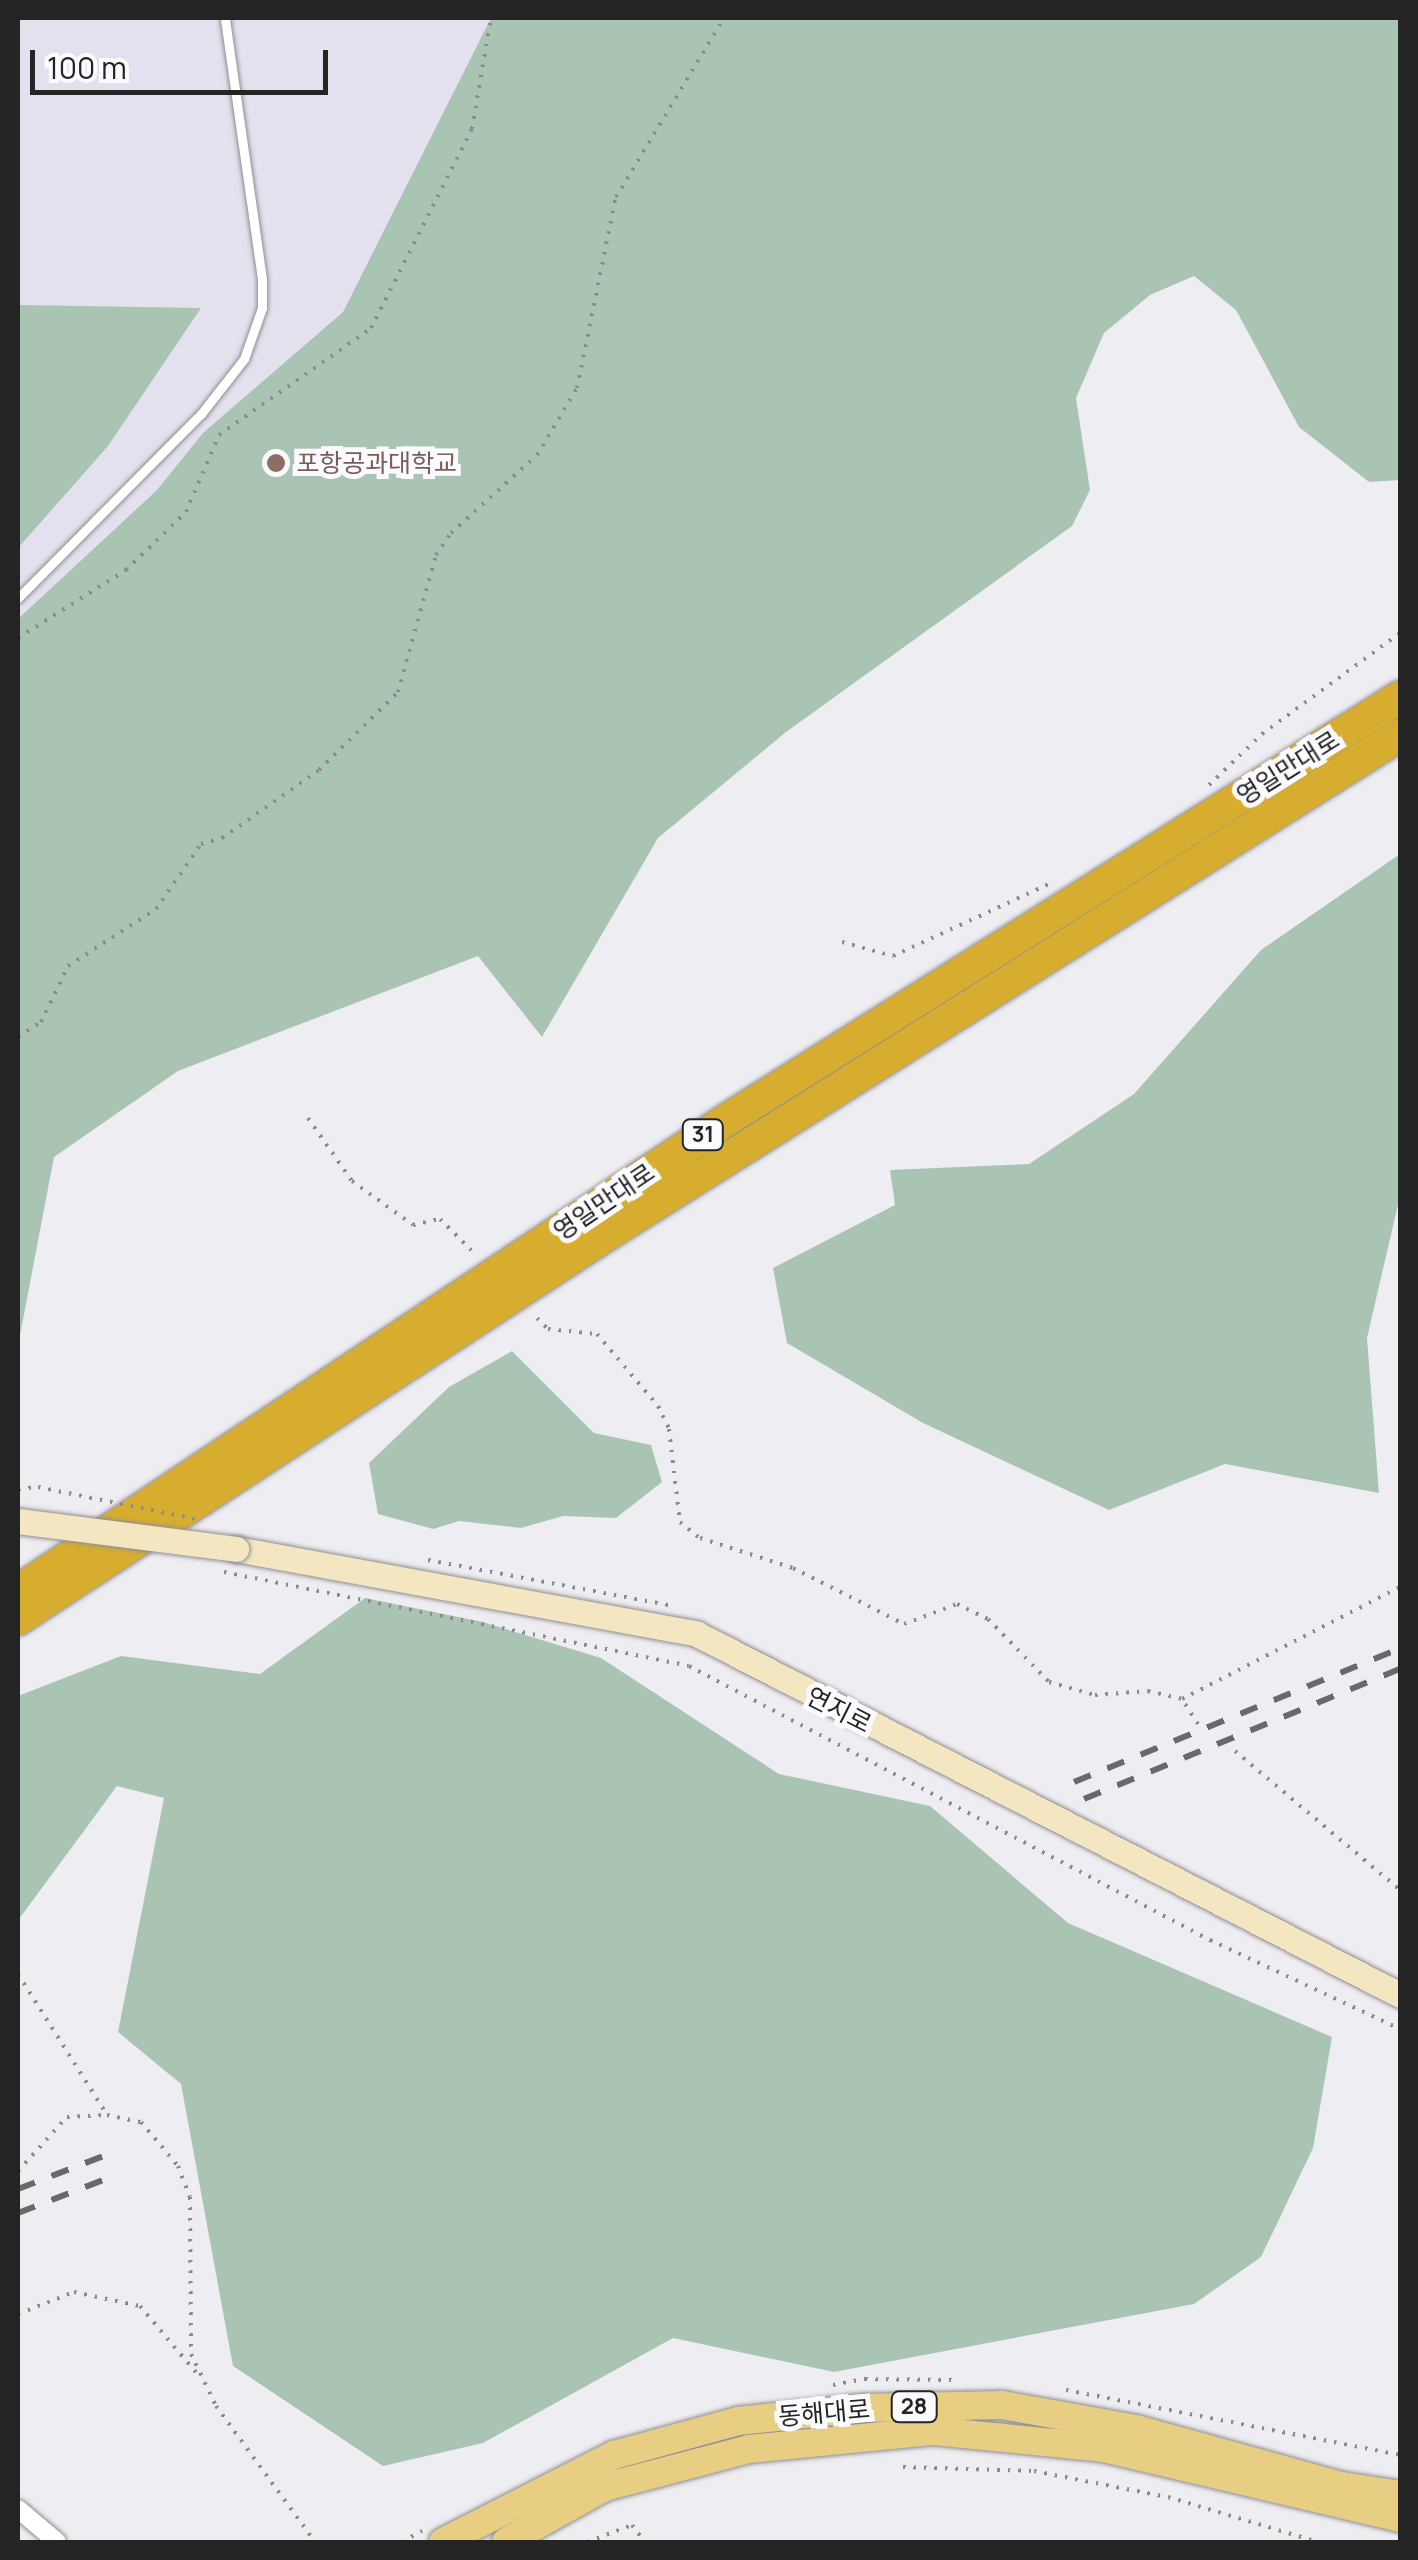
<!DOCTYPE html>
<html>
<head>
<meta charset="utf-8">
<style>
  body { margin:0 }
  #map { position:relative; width:1418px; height:2560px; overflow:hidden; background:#eeeef2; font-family:Manrope,"Noto Sans KR",sans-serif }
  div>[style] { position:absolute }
  .built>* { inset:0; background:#e2e1ed }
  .green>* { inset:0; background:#aac4b4 }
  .path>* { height:4px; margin-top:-2px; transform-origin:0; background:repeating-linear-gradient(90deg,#8b8b8e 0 2.5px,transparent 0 10.5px) }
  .roads { filter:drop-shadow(0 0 2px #8f8f93) drop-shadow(0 0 2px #8f8f93) }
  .lane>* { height:9px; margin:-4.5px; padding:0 4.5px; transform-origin:4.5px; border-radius:4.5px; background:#fff }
  .street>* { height:18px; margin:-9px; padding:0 9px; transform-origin:9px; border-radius:9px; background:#fff }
  .secondary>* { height:25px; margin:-12.5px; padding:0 12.5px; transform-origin:12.5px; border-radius:12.5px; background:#f3e6c1 }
  .primary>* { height:28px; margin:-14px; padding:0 14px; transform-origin:14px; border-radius:14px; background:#e7ce82 }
  .highway>* { height:32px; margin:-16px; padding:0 16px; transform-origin:16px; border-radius:16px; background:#d7ad2f }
  .rail>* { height:6px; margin-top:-3px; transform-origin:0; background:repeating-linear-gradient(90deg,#69696b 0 18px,transparent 0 36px) }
  .path-bridge>* { height:4px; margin-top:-2px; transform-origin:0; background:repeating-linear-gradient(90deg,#8b8b8e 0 2.5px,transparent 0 10.5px) }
  .bridges { filter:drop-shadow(0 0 2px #8f8f93) drop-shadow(0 0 2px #8f8f93) }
  .secondary-bridge>* { height:25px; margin:-12.5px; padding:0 12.5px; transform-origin:12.5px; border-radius:12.5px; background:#f3e6c1 }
  .dots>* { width:28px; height:28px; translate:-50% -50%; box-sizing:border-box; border:5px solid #fbfbff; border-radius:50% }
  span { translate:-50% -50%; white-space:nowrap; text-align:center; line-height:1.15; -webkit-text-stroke:10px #fbfbff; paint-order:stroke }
  .shield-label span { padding:2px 8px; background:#fbfbff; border:2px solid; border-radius:8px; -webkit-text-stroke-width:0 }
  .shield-label { font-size:22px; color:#242425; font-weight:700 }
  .education-label { font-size:25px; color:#785e54 }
  .left { translate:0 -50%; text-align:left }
  .street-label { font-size:25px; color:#242425 }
  .frame { position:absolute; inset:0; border:20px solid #242425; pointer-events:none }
  .scale { position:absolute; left:30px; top:50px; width:298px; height:45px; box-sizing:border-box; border:5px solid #242425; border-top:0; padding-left:12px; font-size:30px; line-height:35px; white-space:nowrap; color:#242425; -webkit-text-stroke:8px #fbfbff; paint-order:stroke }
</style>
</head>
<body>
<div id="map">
  <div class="built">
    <i style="clip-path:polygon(18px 18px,918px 18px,18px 927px)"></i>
  </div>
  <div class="green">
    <i style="clip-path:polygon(491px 18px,1400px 18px,1400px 480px,1369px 482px,1299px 427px,1236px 310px,1194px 276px,1150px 295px,1104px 333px,1076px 398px,1090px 490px,1072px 526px,786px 732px,658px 838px,542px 1037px,478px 956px,178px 1071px,54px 1157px,18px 1346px,18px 619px,157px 490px,203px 433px,343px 312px)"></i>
    <i style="clip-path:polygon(18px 305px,201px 308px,108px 446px,18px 548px)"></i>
    <i style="clip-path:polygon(1400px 854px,1400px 1196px,1367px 1338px,1379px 1493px,1225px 1464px,1109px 1510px,923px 1423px,787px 1343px,773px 1268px,895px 1205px,890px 1170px,1029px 1164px,1134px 1094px,1261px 950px)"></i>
    <i style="clip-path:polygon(512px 1351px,594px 1433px,651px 1445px,662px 1482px,616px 1518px,563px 1516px,521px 1528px,459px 1521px,433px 1529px,378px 1514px,369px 1463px,449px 1387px)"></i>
    <i style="clip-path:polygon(365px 1598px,483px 1622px,601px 1658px,779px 1774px,930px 1806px,1068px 1923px,1332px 2037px,1313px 2148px,1261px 2257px,1194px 2304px,834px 2372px,673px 2338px,483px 2443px,383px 2466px,233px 2366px,181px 2084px,118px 2032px,164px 1798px,117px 1786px,19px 1919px,18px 1696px,121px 1656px,260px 1674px)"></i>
  </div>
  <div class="path">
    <i style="left:18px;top:638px;width:128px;rotate:-32.2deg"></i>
    <i style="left:126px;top:570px;width:83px;rotate:-44deg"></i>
    <i style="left:186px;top:512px;width:84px;rotate:-66.8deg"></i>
    <i style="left:219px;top:435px;width:186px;rotate:-35.1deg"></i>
    <i style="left:371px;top:328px;width:223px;rotate:-63.1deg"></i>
    <i style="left:472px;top:129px;width:113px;rotate:-80.3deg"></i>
    <i style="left:1209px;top:785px;width:74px;rotate:-43.9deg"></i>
    <i style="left:1262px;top:734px;width:171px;rotate:-36.2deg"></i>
    <i style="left:842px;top:942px;width:53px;rotate:15.4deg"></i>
    <i style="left:893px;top:956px;width:176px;rotate:-24.8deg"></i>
    <i style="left:18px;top:1037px;width:27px;rotate:-33deg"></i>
    <i style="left:41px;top:1022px;width:62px;rotate:-64.3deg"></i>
    <i style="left:68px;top:966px;width:105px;rotate:-32.9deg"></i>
    <i style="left:156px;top:909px;width:79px;rotate:-55.3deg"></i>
    <i style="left:201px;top:844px;width:22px;rotate:-16deg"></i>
    <i style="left:222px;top:838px;width:118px;rotate:-35deg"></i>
    <i style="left:319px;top:770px;width:111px;rotate:-44.6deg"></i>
    <i style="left:398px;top:692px;width:142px;rotate:-74.5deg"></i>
    <i style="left:436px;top:555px;width:27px;rotate:-56deg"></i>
    <i style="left:451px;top:533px;width:116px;rotate:-42.2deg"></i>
    <i style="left:537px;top:455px;width:78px;rotate:-59.2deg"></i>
    <i style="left:577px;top:388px;width:195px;rotate:-78.5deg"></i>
    <i style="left:616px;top:197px;width:209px;rotate:-58.9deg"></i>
    <i style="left:308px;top:1118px;width:77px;rotate:55.1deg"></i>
    <i style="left:352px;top:1181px;width:75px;rotate:35.8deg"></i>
    <i style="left:413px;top:1225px;width:28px;rotate:-13deg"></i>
    <i style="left:440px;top:1219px;width:49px;rotate:45deg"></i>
    <i style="left:537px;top:1318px;width:16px;rotate:45deg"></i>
    <i style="left:548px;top:1329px;width:49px;rotate:5.8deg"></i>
    <i style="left:597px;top:1334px;width:94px;rotate:49.7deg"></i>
    <i style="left:658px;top:1406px;width:25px;rotate:64deg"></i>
    <i style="left:669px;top:1429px;width:94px;rotate:83.3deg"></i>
    <i style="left:680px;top:1522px;width:26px;rotate:39deg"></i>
    <i style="left:700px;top:1538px;width:98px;rotate:17.9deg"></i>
    <i style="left:793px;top:1568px;width:124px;rotate:26.8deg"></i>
    <i style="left:904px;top:1624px;width:57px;rotate:-20.7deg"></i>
    <i style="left:957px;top:1604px;width:34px;rotate:26deg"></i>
    <i style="left:988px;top:1619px;width:88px;rotate:45.9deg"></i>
    <i style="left:1049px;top:1682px;width:48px;rotate:15.8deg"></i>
    <i style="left:1095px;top:1695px;width:53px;rotate:-4.3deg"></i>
    <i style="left:1148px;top:1691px;width:35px;rotate:13deg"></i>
    <i style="left:18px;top:1489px;width:20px;rotate:-6deg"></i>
    <i style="left:428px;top:1560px;width:250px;rotate:10.6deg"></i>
    <i style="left:224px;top:1572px;width:474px;rotate:11.4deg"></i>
    <i style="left:689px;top:1666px;width:589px;rotate:27.74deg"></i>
    <i style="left:1210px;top:1940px;width:210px;rotate:25.1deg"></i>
    <i style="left:1198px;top:1724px;width:30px;rotate:-123deg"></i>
    <i style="left:1182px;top:1699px;width:245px;rotate:-27.2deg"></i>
    <i style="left:1235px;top:1751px;width:216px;rotate:40.1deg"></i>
    <i style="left:18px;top:1974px;width:167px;rotate:57.7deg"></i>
    <i style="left:18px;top:2171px;width:73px;rotate:-47.8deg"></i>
    <i style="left:67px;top:2117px;width:40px;rotate:-2.9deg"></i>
    <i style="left:107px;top:2115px;width:35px;rotate:12deg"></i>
    <i style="left:141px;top:2122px;width:57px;rotate:49.9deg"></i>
    <i style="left:178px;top:2166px;width:33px;rotate:69deg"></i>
    <i style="left:190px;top:2197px;width:157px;rotate:89.6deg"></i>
    <i style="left:191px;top:2354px;width:58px;rotate:64.3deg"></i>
    <i style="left:216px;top:2406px;width:168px;rotate:53.9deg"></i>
    <i style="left:18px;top:2314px;width:60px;rotate:-21.4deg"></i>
    <i style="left:74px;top:2292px;width:67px;rotate:12deg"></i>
    <i style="left:140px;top:2306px;width:92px;rotate:49.9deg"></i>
    <i style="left:833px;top:2385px;width:33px;rotate:-11deg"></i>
    <i style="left:865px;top:2379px;width:93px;rotate:0.6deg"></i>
    <i style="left:1066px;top:2390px;width:340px;rotate:11deg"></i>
    <i style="left:903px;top:2467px;width:131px;rotate:1.7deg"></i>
    <i style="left:1034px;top:2471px;width:136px;rotate:11deg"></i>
    <i style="left:1168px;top:2497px;width:157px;rotate:16.7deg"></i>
    <i style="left:402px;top:2542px;width:23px;rotate:-29deg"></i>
    <i style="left:587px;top:2542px;width:48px;rotate:-20.7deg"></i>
    <i style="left:632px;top:2525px;width:21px;rotate:53deg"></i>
  </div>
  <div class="roads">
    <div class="lane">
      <i style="left:18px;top:598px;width:260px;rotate:-45.2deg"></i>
      <i style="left:201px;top:414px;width:70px;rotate:-52deg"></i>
      <i style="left:244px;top:359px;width:54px;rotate:-70.6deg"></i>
      <i style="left:262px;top:308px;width:29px;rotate:-90deg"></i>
      <i style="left:262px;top:279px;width:264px;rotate:-98.1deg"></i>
    </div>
    <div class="street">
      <i style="left:18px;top:2509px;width:51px;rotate:40.2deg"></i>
    </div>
    <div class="secondary">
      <i style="left:236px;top:1549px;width:469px;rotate:10.4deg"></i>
      <i style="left:697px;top:1634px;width:790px;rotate:27.18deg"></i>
    </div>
    <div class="primary">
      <i style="left:443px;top:2542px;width:192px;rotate:-27deg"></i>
      <i style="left:614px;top:2455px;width:129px;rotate:-15.3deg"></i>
      <i style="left:738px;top:2421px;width:126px;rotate:-5.9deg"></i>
      <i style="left:863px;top:2408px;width:139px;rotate:-1.2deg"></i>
      <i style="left:1002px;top:2405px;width:136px;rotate:10.2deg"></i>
      <i style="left:1136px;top:2429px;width:214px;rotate:15.5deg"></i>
      <i style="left:1342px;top:2486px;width:59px;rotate:8.8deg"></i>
      <i style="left:506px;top:2542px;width:113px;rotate:-29.1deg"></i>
      <i style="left:605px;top:2487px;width:149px;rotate:-14.8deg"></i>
      <i style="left:749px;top:2449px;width:186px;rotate:-5.6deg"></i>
      <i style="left:934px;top:2431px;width:171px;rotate:5.7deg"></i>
      <i style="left:1104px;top:2448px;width:304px;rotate:13.3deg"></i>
    </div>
    <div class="highway">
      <i style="left:18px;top:1591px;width:853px;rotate:-33.62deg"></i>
      <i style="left:728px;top:1119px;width:794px;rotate:-32.13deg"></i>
      <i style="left:18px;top:1619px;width:695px;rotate:-33.14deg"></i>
      <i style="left:600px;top:1239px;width:946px;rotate:-32.21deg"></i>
    </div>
  </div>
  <div class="rail">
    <i style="left:1074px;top:1782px;width:352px;rotate:-22.3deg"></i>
    <i style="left:1084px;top:1799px;width:342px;rotate:-22.4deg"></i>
    <i style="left:18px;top:2189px;width:94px;rotate:-21.1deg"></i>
    <i style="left:18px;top:2213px;width:100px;rotate:-21.2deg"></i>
  </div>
  <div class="path-bridge">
    <i style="left:38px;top:1487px;width:160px;rotate:11.5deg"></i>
  </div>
  <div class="bridges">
    <div class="secondary-bridge">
      <i style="left:18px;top:1521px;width:220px;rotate:7.3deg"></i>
    </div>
  </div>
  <div class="dots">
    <i style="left:276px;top:463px;background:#8d6e63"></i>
  </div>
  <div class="shield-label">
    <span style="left:703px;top:1135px">31</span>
    <span style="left:914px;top:2407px">28</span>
  </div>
  <div class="education-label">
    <span class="left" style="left:296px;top:463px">포항공과대학교</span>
  </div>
  <div class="street-label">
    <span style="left:1288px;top:768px;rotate:-32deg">영일만대로</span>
    <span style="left:604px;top:1202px;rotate:-34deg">영일만대로</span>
    <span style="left:839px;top:1710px;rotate:27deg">연지로</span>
    <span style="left:824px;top:2413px;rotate:-5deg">동해대로</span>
  </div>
  <div class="frame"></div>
  <div class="scale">100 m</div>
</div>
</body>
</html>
